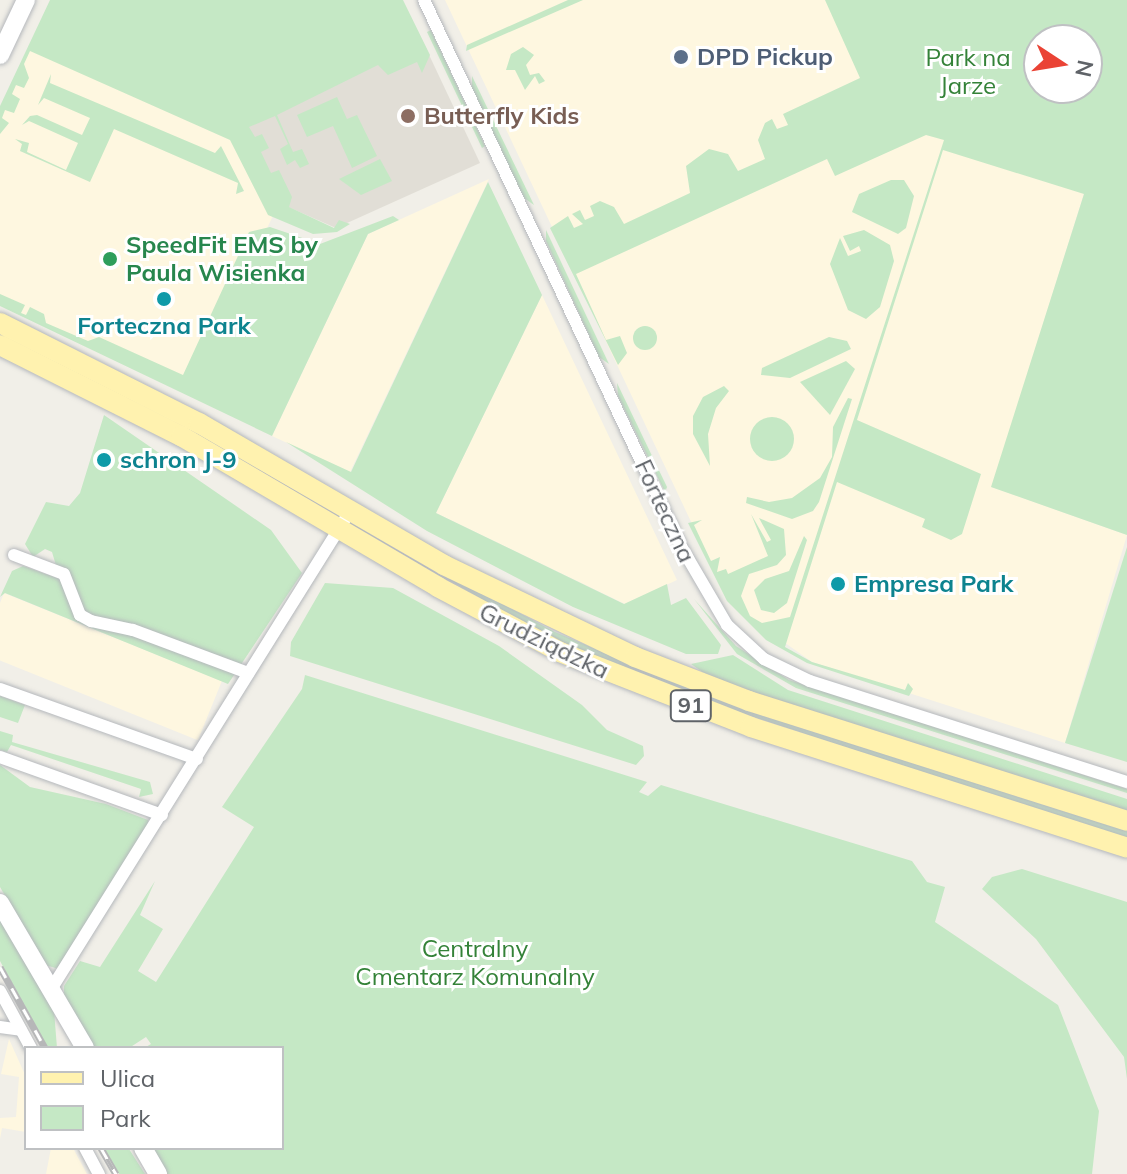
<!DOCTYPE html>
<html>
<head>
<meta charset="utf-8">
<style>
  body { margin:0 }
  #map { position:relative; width:1127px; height:1174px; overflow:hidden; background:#f1efe8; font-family:Mulish,sans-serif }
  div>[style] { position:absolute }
  .commercial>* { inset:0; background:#fef7e0; transform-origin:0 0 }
  .education>* { inset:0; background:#e1ded6 }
  .green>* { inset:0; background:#c5e8c5 }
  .round { border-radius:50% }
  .roads { filter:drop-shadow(0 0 2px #b5b8bc) drop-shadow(0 0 2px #b5b8bc) }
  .street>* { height:12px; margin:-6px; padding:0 6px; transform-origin:6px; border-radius:6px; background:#fff }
  .secondary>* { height:18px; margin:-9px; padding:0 9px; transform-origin:9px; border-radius:9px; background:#fff }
  .primary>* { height:20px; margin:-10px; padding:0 10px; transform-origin:10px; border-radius:10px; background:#fff2af }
  .rail>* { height:7px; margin-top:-3.5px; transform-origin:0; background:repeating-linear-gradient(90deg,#fff 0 12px,#b6b7b8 0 24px); box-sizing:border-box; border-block:2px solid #b6b7b8 }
  .dots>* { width:22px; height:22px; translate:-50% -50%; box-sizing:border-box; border:4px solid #fff; border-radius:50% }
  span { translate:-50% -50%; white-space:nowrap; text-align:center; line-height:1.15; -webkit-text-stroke:6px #fff; paint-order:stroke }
  .shield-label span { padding:2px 6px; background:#fff; border:2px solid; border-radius:6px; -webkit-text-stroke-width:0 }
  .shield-label { font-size:22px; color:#5f6368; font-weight:700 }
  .service-label { font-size:24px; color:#4e5e75; font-weight:700 }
  .left { translate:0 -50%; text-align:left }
  .park-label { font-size:24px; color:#348238 }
  .education-label { font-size:24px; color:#785e54; font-weight:700 }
  .leisure-label { font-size:24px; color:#27864d; font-weight:700 }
  .culture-label { font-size:24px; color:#0d838f; font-weight:700 }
  .street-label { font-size:24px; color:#5f6368 }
  .legend { position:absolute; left:24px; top:1046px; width:260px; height:104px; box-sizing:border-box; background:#fff; border:2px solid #bfc1c3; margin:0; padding:10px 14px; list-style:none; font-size:24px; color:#5f6368 }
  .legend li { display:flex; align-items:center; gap:16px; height:40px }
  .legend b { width:40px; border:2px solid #bfc1c3 }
  .north { position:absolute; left:1023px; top:24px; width:80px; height:80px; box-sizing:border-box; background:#fff; border:2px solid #bfc1c3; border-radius:50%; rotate:102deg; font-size:22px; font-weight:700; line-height:32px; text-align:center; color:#5f6368 }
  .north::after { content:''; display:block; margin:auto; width:28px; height:36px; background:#ea4335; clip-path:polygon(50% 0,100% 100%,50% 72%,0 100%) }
</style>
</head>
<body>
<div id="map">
  <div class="commercial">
    <i style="clip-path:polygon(445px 0,830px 0,1087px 184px,992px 487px,1127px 535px,1065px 743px,812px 662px,747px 616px,718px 579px)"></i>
    <i style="clip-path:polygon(36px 35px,240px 121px,279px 203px,188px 395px,0 304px,0 112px)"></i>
    <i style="clip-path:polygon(489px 179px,350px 472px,272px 436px,368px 234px)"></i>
    <i style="clip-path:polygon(542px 295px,677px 580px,625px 604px,436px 513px)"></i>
    <i style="left:4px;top:593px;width:235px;height:64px;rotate:22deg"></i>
    <i style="clip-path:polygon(9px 1039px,26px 1077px,26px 1132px,2px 1128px,0 1139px,0 1118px,16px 1117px,19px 1077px,1px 1074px)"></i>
    <i style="clip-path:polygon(51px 1148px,73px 1148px,87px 1174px,46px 1174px)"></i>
  </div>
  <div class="education">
    <i style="clip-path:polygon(423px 42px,480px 163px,336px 228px,279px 203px,244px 123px)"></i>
  </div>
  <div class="green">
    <i style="clip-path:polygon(50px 0,403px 0,430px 55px,422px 73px,417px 62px,388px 75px,378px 65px,277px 115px,293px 152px,302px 149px,309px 164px,300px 168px,295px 160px,287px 165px,280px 149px,288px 144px,275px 116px,249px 127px,255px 137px,262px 134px,269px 148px,261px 152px,271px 173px,279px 170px,292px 197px,289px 207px,334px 228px,339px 220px,350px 224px,337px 232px,313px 234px,268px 215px,230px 140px,30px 51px,24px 64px,29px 78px,24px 88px,16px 85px,12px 94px,20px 99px,14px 113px,5px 110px,2px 118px,9px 123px,0 134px,0 106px)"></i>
    <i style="clip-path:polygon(568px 0,583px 0,466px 51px,467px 45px)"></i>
    <i style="clip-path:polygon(evenodd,825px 0,1127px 0,1127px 535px,991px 487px,1084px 194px,943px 150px,857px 420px,981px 474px,962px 534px,951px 540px,922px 527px,925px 519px,837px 482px,785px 647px,812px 662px,905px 690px,908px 683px,913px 689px,909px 696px,807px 663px,766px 640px,727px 601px,688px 523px,702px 520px,694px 525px,711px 561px,720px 557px,717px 572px,726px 569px,728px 574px,768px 556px,751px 514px,767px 542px,771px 540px,759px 518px,784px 529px,786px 555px,777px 565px,749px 574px,741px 596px,750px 616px,762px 623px,790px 617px,944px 140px,926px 135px,835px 176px,827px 159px,576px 274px,606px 340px,620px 336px,627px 353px,618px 365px,550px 228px,568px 216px,574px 228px,583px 224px,572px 214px,580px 210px,585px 220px,594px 216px,590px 206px,600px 201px,614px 207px,624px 224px,690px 193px,686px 166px,709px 149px,728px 154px,738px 171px,765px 159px,758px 140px,765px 123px,772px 119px,777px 129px,788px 125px,783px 114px,860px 78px,825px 0,1087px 40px,1087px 88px,1039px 88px,1039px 40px,1087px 40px)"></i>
    <i style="clip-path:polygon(431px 30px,485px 146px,482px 148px,427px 32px)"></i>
    <i style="clip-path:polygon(523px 47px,534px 55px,526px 65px,530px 75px,539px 73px,545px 81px,539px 84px,535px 76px,525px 90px,515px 70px,506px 70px,511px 54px)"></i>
    <i style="clip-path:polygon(51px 74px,50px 83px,215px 153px,221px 146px,244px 191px,236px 194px,238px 183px,114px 129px,90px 182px,20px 151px,22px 144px,15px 139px,29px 143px,27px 152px,66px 170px,78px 143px,29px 121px,22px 125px,30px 116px,37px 115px,82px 135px,90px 118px,44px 98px,38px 105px)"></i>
    <i style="clip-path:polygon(472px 76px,534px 205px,524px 198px,472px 88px)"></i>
    <i style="clip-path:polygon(337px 97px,347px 119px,357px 115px,377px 156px,352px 168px,333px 126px,307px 137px,297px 115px)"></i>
    <i style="clip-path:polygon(380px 159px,392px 181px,361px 195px,339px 179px)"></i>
    <i style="clip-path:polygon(891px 180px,904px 180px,914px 196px,906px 228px,898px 234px,852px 212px,859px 194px)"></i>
    <i style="clip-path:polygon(488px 182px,542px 295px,436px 513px,624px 604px,667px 584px,671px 605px,686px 598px,721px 645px,718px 654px,686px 654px,573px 607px,427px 531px,286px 442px,351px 472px)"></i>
    <i style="clip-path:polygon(393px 216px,399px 220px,368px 234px,272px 436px,0 306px,0 294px,25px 305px,21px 313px,26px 315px,30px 307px,44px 314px,46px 323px,88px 341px,99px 337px,183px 375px,249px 232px,270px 227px,320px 244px)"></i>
    <i style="clip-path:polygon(546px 230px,609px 364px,599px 357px,546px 241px)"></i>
    <i style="clip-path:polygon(864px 230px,890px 245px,894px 261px,880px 307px,866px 319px,848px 310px,830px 264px,840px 238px,848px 256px,861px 251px,859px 246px,850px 251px,843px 236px)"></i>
    <i class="round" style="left:633px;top:326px;width:24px;height:24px"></i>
    <i style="clip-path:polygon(829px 337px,847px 341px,851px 349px,790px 378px,761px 375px,762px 368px)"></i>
    <i style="clip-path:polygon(846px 361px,855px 369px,830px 415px,800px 382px)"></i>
    <i style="clip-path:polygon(617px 383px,667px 487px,665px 492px,618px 396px)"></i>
    <i style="clip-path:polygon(724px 386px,729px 391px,716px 408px,708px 434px,710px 466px,693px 434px,693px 416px,703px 397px)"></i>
    <i style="clip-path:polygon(848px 398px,852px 399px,819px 502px,813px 511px,792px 519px,746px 503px,747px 497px,769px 502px,792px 498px,820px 478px,832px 457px,833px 427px)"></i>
    <i style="clip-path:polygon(104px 415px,271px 530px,302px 573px,228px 684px,5px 593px,0 597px,12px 571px,23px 566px,60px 579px,52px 552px,45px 549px,33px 557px,25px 544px,46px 502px,69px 506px,80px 493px)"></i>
    <i class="round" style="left:750px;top:417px;width:44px;height:44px"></i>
    <i style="clip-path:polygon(804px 536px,807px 540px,787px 603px,774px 613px,761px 610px,754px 590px,765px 579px,789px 571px)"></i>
    <i style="clip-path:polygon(384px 541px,555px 632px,669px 680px,1127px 829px,1127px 840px,654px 684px,527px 626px)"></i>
    <i style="clip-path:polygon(1127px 547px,1127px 762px,1065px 743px)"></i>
    <i style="clip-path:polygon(325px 583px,393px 588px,499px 646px,582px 705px,607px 730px,643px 746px,644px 756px,636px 765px,290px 656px,291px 642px)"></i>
    <i style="clip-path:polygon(694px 599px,736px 646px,789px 680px,1127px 789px,1127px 793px,796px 688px,737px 654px)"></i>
    <i style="clip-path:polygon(733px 655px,788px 690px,1127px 799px,1127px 814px,714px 680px,691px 664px)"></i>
    <i style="clip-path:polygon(305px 675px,647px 782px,639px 792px,648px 796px,661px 785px,912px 861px,927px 882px,945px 887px,935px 922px,1058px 1005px,1099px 1111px,1092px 1174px,167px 1174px,152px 1148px,282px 1148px,282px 1048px,144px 1048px,151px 1044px,146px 1037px,129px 1048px,93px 1048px,64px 997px,64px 986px,80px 961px,100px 967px,155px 881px,140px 915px,163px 929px,138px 971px,156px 982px,254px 827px,222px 807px,302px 689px)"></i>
    <i style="clip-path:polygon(0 696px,25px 705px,18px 723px,0 717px)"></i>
    <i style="clip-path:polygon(0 731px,13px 735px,12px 742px,150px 782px,153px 794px,139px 797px,141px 789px,11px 745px,7px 752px,0 750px)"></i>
    <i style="clip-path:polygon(0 765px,30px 787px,106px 804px,148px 820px,149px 827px,59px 969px,45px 965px,0 887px)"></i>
    <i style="clip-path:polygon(1022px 869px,1127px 902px,1127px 1079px,1124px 1057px,1036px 939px,982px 889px,992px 877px)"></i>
    <i style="clip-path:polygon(0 917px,54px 1010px,57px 1048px,48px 1048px,0 961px)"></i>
    <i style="clip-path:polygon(104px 1148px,129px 1149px,145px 1174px,119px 1174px)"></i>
  </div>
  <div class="roads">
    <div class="street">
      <i style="left:424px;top:0;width:606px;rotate:64.79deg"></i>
      <i style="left:682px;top:548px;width:89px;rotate:59.7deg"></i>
      <i style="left:727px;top:625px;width:50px;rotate:42.6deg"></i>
      <i style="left:764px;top:659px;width:51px;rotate:25.6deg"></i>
      <i style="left:810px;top:681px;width:333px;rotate:17.7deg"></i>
      <i style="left:14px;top:555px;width:53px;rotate:20.8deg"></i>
      <i style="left:64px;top:574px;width:44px;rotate:68.7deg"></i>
      <i style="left:80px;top:615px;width:13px;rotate:29deg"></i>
      <i style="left:91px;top:621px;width:43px;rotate:12.1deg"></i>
      <i style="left:133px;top:630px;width:123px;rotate:20.5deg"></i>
      <i style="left:0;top:689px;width:209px;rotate:19.6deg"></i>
      <i style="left:0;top:757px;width:172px;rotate:19.7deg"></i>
      <i style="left:0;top:991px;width:65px;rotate:61.5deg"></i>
      <i style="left:50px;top:991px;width:566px;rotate:-57.99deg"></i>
      <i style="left:0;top:1027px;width:21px;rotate:8deg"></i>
      <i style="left:85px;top:1148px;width:30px;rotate:62deg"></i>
    </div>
    <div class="secondary">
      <i style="left:0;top:55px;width:61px;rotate:-64.7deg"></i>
      <i style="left:0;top:903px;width:168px;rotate:59.6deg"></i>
      <i style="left:143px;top:1148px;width:30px;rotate:60deg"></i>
    </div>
    <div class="primary">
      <i style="left:0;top:323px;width:223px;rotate:26.7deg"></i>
      <i style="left:199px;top:423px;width:283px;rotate:30.1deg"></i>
      <i style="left:444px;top:565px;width:212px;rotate:25.7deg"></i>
      <i style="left:635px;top:657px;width:122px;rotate:21.1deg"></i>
      <i style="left:749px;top:701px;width:397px;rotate:17.6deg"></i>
      <i style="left:0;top:345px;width:203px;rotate:26.7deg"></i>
      <i style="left:181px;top:436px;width:298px;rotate:30.4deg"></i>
      <i style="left:438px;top:587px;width:138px;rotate:28deg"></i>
      <i style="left:560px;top:652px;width:205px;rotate:21.4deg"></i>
      <i style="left:751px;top:727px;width:395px;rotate:17.8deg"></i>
    </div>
  </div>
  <div class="rail">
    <i style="left:0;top:967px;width:93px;rotate:60.9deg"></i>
    <i style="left:101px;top:1148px;width:30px;rotate:60deg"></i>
  </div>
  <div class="dots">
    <i style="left:681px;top:57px;background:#5c6f8a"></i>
    <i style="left:408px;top:116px;background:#8d6e63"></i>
    <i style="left:110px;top:259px;background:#2e9e5b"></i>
    <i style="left:164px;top:299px;background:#0f9aa8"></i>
    <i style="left:104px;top:460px;background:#0f9aa8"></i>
    <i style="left:838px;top:584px;background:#0f9aa8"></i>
  </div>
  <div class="shield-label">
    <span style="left:691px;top:706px">91</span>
  </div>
  <div class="service-label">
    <span class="left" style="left:697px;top:57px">DPD Pickup</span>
  </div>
  <div class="park-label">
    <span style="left:968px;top:72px">Park na<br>Jarze</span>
    <span style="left:475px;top:963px">Centralny<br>Cmentarz Komunalny</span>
  </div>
  <div class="education-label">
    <span class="left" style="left:424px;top:116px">Butterfly Kids</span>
  </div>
  <div class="leisure-label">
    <span class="left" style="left:126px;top:259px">SpeedFit EMS by<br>Paula Wisienka</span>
  </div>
  <div class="culture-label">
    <span style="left:164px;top:326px">Forteczna Park</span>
    <span class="left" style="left:120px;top:460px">schron J-9</span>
    <span class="left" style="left:854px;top:584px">Empresa Park</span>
  </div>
  <div class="street-label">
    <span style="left:665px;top:511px;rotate:65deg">Forteczna</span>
    <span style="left:544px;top:641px;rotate:26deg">Grudziądzka</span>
  </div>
  <ul class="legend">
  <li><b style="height:10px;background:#fff2af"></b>Ulica</li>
  <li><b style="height:22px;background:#c5e8c5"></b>Park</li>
  </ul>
  <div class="north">N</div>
</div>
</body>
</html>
